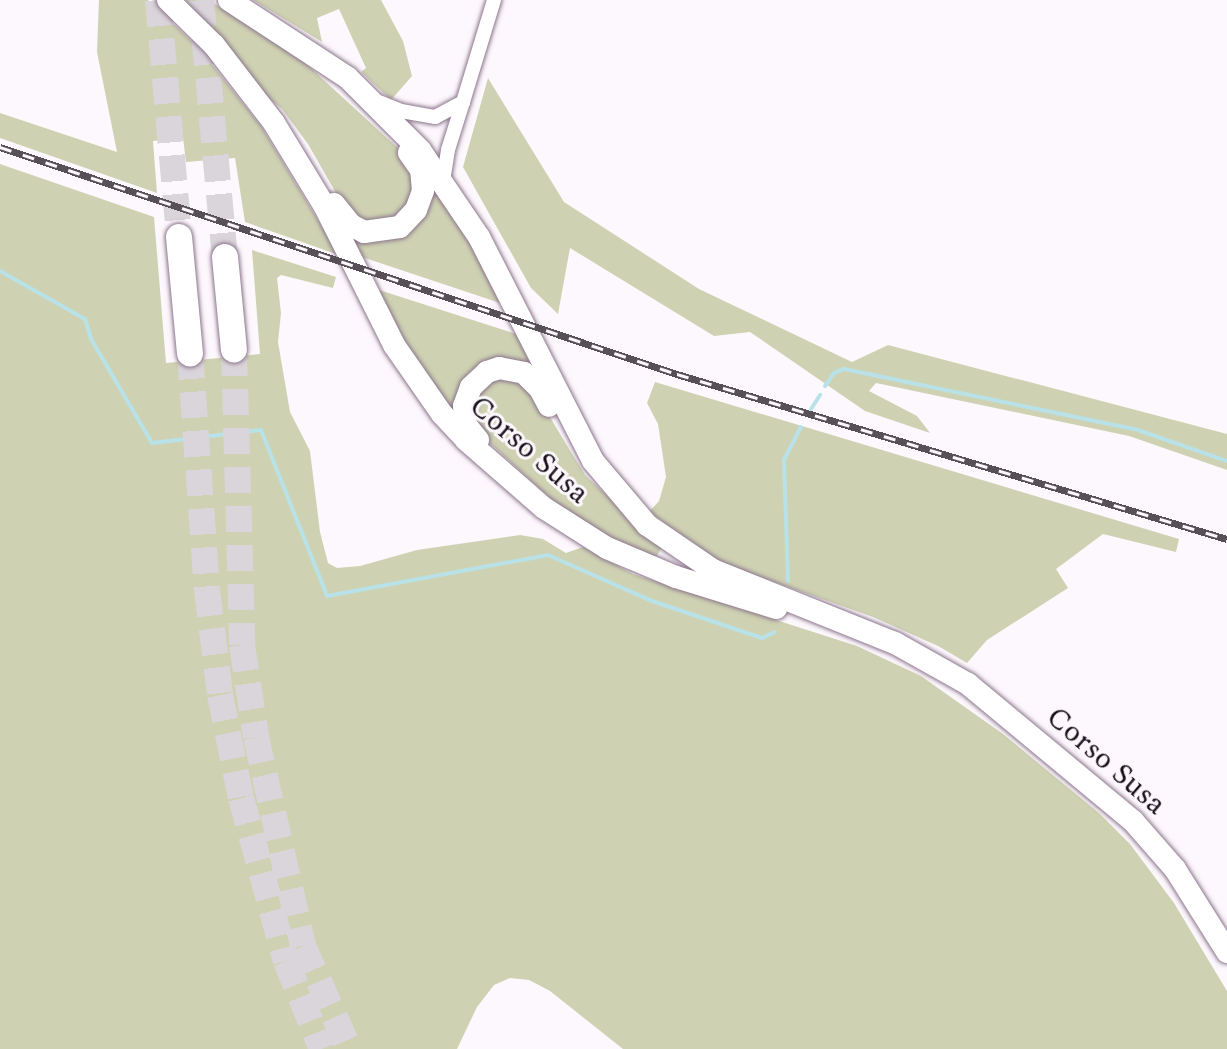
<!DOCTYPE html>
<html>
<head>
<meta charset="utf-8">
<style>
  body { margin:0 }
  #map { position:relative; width:1227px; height:1049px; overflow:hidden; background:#fdf8fd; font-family:Spectral,serif }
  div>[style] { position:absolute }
  .green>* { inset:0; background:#ced2b2 }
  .stream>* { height:4px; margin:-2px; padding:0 2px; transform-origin:2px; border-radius:2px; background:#b9e2e8 }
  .motorway-tunnel>* { height:26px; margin-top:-13px; transform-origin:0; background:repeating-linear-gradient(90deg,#dad5da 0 26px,transparent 0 39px) }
  .roads { filter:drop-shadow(0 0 2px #8c758c) drop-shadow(0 0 2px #8c758c) }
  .minor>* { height:14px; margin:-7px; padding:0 7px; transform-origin:7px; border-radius:7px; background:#fff }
  .primary>* { height:22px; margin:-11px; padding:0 11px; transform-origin:11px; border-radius:11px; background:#fff }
  .motorway>* { height:26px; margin:-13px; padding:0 13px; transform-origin:13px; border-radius:13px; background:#fff }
  .rail>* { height:7px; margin-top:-3.5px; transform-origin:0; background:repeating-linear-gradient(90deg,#fdf8fd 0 12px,#575057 0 24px); box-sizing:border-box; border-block:2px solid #575057 }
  span { translate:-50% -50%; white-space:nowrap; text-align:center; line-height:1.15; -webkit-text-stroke:6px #fdf8fd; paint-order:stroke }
  .street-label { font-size:30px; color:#160e16 }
</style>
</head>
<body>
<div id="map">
  <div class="green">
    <i style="clip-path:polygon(99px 0,148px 0,199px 48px,261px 126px,339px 255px,245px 222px,235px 158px,186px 162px,183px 138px,153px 141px,157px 193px,0 138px,0 113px,117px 152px,97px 52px)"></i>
    <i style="clip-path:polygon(185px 0,209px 0,303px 61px,400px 150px,413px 170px,415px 199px,393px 221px,377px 224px,362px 221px,340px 200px,308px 144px,282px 109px,265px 95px,209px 24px)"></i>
    <i style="clip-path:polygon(253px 0,381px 0,403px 41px,412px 76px,391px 100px,361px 72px,366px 68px,339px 9px,317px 18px,322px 42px)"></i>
    <i style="clip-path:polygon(488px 78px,564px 202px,699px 289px,852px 362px,888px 345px,1227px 434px,1227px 470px,1129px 436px,876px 383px,869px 391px,917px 416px,930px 433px,865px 411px,750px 332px,714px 336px,570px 248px,558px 314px,531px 288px,463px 167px)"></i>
    <i style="clip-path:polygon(0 164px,154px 217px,166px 363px,260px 354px,252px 250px,336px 277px,333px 288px,281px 275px,277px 278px,281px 313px,278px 342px,290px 412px,310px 451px,320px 532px,328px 563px,337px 568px,360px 566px,417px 550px,520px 535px,543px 539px,566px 553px,583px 547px,633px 574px,857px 646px,921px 676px,1003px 734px,1099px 813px,1130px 844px,1174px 903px,1227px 991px,1227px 1049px,623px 1049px,550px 991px,529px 980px,510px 978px,494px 985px,477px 1007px,457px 1049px,0 1049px)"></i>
    <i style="clip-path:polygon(429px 176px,472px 247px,500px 303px,359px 256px,345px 226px,384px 237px)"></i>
    <i style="clip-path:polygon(373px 288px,516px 334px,535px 373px,503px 359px,460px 422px,407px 351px)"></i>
    <i style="clip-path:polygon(518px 376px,540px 401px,585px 475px,662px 547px,657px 556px,651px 559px,630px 549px,565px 512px,480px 434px,472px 398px,485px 379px)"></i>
    <i style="clip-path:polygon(655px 382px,1179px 539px,1176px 552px,1103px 534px,1056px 569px,1068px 588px,987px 640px,967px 663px,938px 646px,873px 617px,723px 564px,649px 512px,659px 501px,666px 477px,658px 424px,647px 403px)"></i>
  </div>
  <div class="stream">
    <i style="left:0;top:271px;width:98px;rotate:29.5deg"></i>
    <i style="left:85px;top:319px;width:21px;rotate:73deg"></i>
    <i style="left:91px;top:339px;width:121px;rotate:59.6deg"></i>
    <i style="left:152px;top:443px;width:110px;rotate:-6.8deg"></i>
    <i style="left:261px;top:430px;width:179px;rotate:68.3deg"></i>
    <i style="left:327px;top:596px;width:225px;rotate:-10.5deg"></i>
    <i style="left:548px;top:555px;width:114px;rotate:23.9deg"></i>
    <i style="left:652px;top:601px;width:116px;rotate:18.6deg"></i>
    <i style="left:762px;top:638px;width:14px;rotate:-25deg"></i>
    <i style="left:825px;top:386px;width:16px;rotate:-55deg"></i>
    <i style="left:834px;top:373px;width:11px;rotate:-22deg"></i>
    <i style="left:844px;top:369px;width:297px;rotate:11.7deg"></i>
    <i style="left:1135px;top:429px;width:97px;rotate:19.2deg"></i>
    <i style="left:811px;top:409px;width:17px;rotate:-57deg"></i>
    <i style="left:788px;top:581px;width:121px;rotate:-91.9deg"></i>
    <i style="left:784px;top:460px;width:37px;rotate:-63deg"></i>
  </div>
  <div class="motorway-tunnel">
    <i style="left:158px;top:0;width:238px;rotate:84.9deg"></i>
    <i style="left:201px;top:0;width:258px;rotate:84.7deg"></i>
    <i style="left:234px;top:350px;width:295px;rotate:88.4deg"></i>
    <i style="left:242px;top:645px;width:93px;rotate:81.3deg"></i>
    <i style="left:256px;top:737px;width:214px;rotate:77.3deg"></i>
    <i style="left:303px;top:946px;width:113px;rotate:65.9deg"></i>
    <i style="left:190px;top:353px;width:238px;rotate:85.9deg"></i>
    <i style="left:207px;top:590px;width:106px;rotate:82.9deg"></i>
    <i style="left:220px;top:695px;width:105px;rotate:78.5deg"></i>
    <i style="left:241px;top:798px;width:169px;rotate:74.6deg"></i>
    <i style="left:286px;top:961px;width:95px;rotate:67.8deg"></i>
  </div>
  <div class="roads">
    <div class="minor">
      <i style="left:379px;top:102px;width:24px;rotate:22deg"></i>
      <i style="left:401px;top:111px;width:35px;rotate:10deg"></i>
      <i style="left:435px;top:117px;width:32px;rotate:-28deg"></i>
      <i style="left:463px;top:102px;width:50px;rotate:107.4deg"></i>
      <i style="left:448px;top:150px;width:30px;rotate:99deg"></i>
      <i style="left:463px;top:102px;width:107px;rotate:-73.1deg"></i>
    </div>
    <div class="primary">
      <i style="left:168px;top:0;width:64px;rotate:44.4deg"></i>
      <i style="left:214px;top:45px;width:98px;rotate:52.4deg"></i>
      <i style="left:274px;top:123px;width:98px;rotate:58.7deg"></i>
      <i style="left:325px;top:207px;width:154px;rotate:63.4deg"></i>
      <i style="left:394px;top:345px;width:84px;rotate:55.2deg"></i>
      <i style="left:442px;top:414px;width:35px;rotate:47deg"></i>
      <i style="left:466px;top:440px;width:103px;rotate:41.1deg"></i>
      <i style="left:544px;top:508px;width:75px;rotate:32.4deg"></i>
      <i style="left:607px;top:548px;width:75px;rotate:22.8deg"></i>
      <i style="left:676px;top:577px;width:105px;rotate:17.2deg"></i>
      <i style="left:229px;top:0;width:142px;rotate:33.2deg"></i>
      <i style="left:348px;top:78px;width:102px;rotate:45deg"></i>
      <i style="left:420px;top:150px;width:105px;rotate:55.9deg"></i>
      <i style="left:479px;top:237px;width:251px;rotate:63deg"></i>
      <i style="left:593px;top:461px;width:84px;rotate:49.8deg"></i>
      <i style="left:647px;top:525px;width:80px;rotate:34.3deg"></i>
      <i style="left:713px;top:570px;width:196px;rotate:21.9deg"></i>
      <i style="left:895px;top:643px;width:84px;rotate:29.3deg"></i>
      <i style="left:968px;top:684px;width:214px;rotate:39.7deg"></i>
      <i style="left:1133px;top:821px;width:64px;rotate:48.8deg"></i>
      <i style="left:1175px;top:869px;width:98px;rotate:57.9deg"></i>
      <i style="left:334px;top:204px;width:27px;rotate:51deg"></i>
      <i style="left:351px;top:225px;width:15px;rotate:28deg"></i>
      <i style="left:364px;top:232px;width:36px;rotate:-8deg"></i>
      <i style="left:400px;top:227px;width:23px;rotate:-47deg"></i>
      <i style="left:416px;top:210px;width:20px;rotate:-70deg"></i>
      <i style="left:423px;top:191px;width:21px;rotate:-95deg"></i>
      <i style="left:421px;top:170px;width:21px;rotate:-125deg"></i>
      <i style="left:478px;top:440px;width:19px;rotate:-129deg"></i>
      <i style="left:466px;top:425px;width:19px;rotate:-96deg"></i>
      <i style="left:464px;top:406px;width:20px;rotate:-70deg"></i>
      <i style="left:471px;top:387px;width:22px;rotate:-43deg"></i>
      <i style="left:487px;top:372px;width:13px;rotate:-18deg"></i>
      <i style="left:499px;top:368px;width:25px;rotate:11deg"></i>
      <i style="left:524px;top:373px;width:23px;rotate:45deg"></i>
      <i style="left:540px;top:389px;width:19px;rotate:62deg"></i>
    </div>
    <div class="motorway">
      <i style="left:179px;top:237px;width:117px;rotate:84.6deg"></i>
      <i style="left:225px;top:257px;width:93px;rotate:84.5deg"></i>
    </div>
  </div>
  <div class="rail">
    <i style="left:0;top:147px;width:714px;rotate:18.54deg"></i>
    <i style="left:677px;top:374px;width:574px;rotate:16.7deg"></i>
  </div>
  <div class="street-label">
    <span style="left:529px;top:450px;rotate:41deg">Corso Susa</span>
    <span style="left:1106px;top:761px;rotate:41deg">Corso Susa</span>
  </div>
</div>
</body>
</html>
